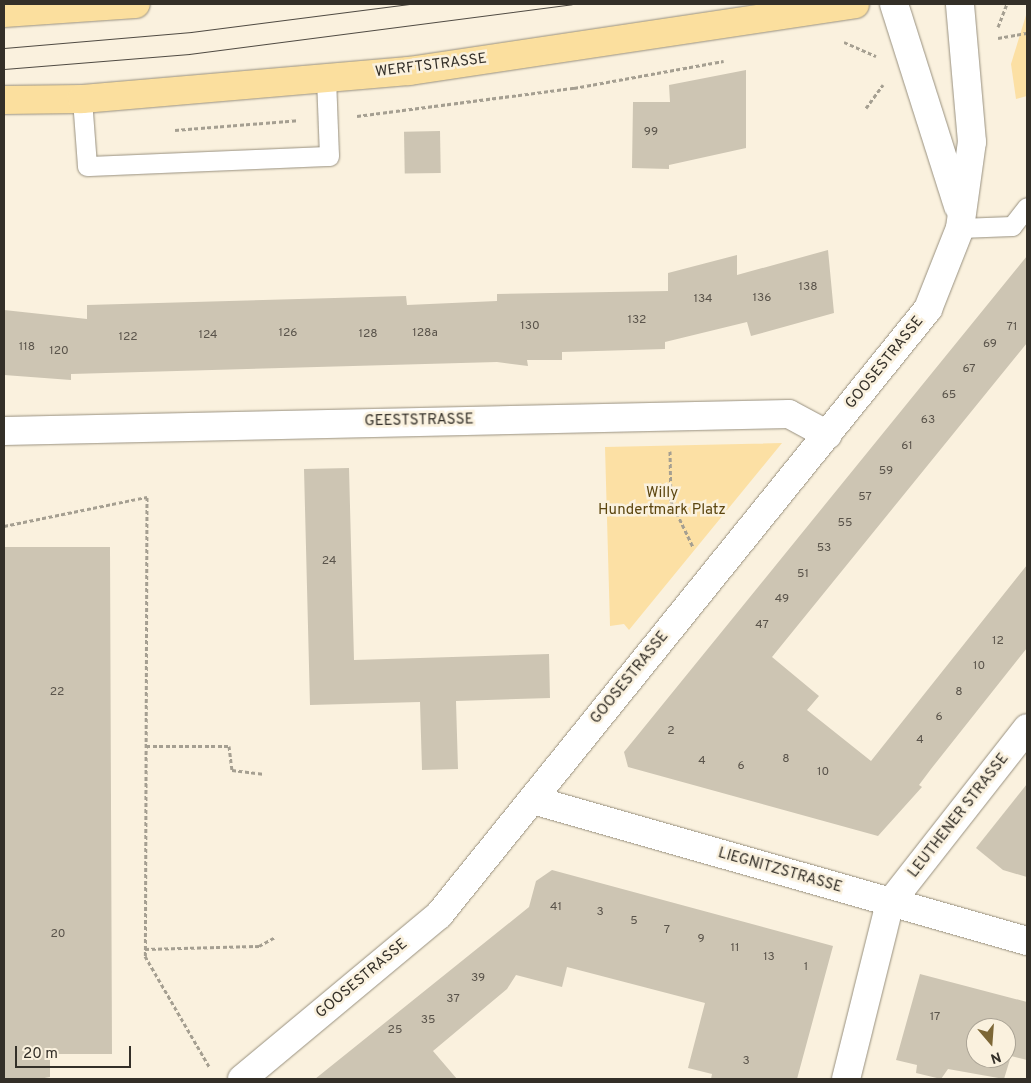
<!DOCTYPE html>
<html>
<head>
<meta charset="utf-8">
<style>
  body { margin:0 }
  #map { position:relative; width:1031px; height:1083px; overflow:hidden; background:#faf1de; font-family:Overpass,sans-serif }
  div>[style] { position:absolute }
  .green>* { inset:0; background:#fce0a4 }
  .building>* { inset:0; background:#cdc5b3; transform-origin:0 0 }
  .path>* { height:3px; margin-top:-1.5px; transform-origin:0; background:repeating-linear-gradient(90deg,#a59f91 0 4px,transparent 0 6.5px) }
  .roads { filter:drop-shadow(0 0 1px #98907f) drop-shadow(0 0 1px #98907f) }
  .lane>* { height:19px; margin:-9.5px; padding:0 9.5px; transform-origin:9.5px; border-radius:9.5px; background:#fff }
  .street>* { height:28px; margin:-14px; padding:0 14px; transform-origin:14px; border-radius:14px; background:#fff }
  .primary>* { height:28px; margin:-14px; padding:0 14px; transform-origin:14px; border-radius:14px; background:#fbdf9e }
  .tram>* { height:1px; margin:-0.5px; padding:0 0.5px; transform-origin:0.5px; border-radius:0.5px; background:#504b43 }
  span { translate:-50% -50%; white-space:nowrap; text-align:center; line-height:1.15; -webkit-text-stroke:5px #faf1de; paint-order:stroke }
  .number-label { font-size:12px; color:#5a544b }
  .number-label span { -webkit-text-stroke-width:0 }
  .street-label { font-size:15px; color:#332f28 }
  .park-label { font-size:15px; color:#5c4610 }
  .frame { position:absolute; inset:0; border:5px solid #332f28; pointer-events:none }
  .north { position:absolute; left:966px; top:1018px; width:50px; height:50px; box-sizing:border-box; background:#faf1de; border:1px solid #aaa395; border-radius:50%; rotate:162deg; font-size:14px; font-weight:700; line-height:20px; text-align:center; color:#332f28 }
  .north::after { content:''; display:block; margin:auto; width:18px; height:22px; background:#7c6635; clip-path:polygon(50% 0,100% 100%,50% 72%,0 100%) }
  .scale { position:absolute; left:15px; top:1046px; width:116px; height:22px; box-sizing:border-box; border:2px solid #332f28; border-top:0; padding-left:6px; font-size:15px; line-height:18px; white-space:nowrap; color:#332f28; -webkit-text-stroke:4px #faf1de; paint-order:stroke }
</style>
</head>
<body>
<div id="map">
  <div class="green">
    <i style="clip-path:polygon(1027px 12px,1027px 96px,1016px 99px,1011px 64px)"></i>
    <i style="clip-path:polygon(782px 443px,629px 630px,624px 624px,610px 626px,605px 447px)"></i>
  </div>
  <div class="building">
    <i style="clip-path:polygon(746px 70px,746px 148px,669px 165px,669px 169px,632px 168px,633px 102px,670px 102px,669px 85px)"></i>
    <i style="left:440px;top:131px;width:42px;height:36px;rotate:89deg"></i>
    <i style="clip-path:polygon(828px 250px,834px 313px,751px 336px,747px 322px,665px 342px,665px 349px,562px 352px,562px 360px,527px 360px,528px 366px,497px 362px,71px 374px,71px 380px,4px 375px,4px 310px,87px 319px,87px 305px,406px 296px,407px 305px,497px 301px,497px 294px,668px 291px,668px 273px,737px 255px,737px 275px)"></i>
    <i style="clip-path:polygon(1027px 256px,1027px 343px,772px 657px,819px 696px,807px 710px,871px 761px,1027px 565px,1027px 648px,931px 769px,919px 785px,922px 787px,878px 836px,628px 767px,624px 752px)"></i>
    <i style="clip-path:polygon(349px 468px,354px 660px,549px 654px,550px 698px,456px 701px,458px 769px,422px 770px,420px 702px,310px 705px,304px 469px)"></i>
    <i style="clip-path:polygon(4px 547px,110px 547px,112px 1054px,50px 1054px,50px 1077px,39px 1079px,4px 1079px)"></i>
    <i style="clip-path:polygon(1027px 784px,1027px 877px,1003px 870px,976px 848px)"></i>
    <i style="clip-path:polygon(552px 870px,833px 946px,797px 1079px,711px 1079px,712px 1074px,688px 1068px,705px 1003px,567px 967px,562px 987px,516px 975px,507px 989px,433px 1051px,457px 1079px,315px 1079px,529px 907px,536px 881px)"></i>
    <i style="clip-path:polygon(evenodd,920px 974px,1027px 1002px,1027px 1060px,1011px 1056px,1004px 1079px,948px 1069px,941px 1079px,916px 1073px,917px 1065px,896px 1060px,920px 974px,976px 1028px,1006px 1028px,1006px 1058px,976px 1058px,976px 1028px)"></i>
  </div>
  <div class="path">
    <i style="left:998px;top:27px;width:25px;rotate:-69deg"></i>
    <i style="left:998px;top:38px;width:29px;rotate:-10deg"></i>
    <i style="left:844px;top:42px;width:35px;rotate:24deg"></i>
    <i style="left:866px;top:108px;width:29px;rotate:-54deg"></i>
    <i style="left:357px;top:116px;width:219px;rotate:-7.4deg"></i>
    <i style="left:574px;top:88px;width:152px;rotate:-10.2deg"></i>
    <i style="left:175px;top:130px;width:123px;rotate:-4.6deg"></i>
    <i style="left:670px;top:451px;width:50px;rotate:88.9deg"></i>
    <i style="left:671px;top:501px;width:51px;rotate:64.4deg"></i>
    <i style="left:4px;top:526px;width:146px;rotate:-11.5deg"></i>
    <i style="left:147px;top:497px;width:459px;rotate:90.2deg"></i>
    <i style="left:145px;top:956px;width:129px;rotate:59.9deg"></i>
    <i style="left:146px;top:746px;width:83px"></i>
    <i style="left:229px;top:746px;width:24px;rotate:83deg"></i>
    <i style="left:232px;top:770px;width:31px;rotate:7deg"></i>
    <i style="left:145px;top:949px;width:114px;rotate:-1.5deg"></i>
    <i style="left:259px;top:946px;width:18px;rotate:-29deg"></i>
  </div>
  <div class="roads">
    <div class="lane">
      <i style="left:82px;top:99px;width:67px;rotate:85.7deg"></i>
      <i style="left:87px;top:166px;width:242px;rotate:-2.4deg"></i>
      <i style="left:329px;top:156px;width:78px;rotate:-92.2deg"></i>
      <i style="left:960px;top:228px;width:52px;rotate:-2.2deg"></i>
      <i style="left:1012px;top:226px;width:24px;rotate:-52deg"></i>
    </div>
    <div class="street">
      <i style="left:894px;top:4px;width:212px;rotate:72.4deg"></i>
      <i style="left:4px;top:431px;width:785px;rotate:-1.24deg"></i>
      <i style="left:789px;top:414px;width:44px;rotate:28.3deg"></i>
      <i style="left:533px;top:800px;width:514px;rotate:15.93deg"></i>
      <i style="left:242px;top:1079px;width:256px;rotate:-39.8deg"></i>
      <i style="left:439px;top:915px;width:779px;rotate:-51.1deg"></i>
      <i style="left:928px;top:309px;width:87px;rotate:-68.4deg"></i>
      <i style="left:960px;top:228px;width:87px;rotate:-82.1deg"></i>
      <i style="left:972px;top:142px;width:139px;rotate:-95deg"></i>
      <i style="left:846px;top:1079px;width:181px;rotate:-76deg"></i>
      <i style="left:890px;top:903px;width:222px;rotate:-51.9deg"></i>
    </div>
    <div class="primary">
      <i style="left:4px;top:13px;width:132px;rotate:-3.9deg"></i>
      <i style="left:4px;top:100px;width:78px;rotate:-0.7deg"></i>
      <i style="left:82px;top:99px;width:328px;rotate:-4.9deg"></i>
      <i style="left:409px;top:71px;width:451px;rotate:-8.5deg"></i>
    </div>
  </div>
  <div class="tram">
    <i style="left:4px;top:48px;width:188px;rotate:-4.9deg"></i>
    <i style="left:191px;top:32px;width:220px;rotate:-7.3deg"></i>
    <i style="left:4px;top:69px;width:186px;rotate:-4.6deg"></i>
    <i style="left:189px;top:54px;width:386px;rotate:-7.4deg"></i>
  </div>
  <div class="number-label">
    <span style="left:651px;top:133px">99</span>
    <span style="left:808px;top:288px">138</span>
    <span style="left:762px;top:299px">136</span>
    <span style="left:703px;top:300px">134</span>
    <span style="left:637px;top:321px">132</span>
    <span style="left:530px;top:327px">130</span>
    <span style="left:1012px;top:328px">71</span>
    <span style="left:288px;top:334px">126</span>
    <span style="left:425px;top:334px">128a</span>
    <span style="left:368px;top:335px">128</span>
    <span style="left:208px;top:336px">124</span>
    <span style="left:128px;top:338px">122</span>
    <span style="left:990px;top:345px">69</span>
    <span style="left:27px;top:348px">118</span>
    <span style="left:59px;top:352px">120</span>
    <span style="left:969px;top:370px">67</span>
    <span style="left:949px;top:396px">65</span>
    <span style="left:928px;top:421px">63</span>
    <span style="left:907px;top:447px">61</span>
    <span style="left:886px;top:472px">59</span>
    <span style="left:865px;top:498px">57</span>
    <span style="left:845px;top:524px">55</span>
    <span style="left:824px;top:549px">53</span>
    <span style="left:329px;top:562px">24</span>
    <span style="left:803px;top:575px">51</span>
    <span style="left:782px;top:600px">49</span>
    <span style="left:762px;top:626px">47</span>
    <span style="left:998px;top:642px">12</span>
    <span style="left:979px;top:667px">10</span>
    <span style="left:57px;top:693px">22</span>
    <span style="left:959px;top:693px">8</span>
    <span style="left:939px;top:718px">6</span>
    <span style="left:671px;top:732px">2</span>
    <span style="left:920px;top:741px">4</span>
    <span style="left:786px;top:760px">8</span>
    <span style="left:702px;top:762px">4</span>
    <span style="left:741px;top:767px">6</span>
    <span style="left:823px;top:773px">10</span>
    <span style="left:556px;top:908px">41</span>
    <span style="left:600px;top:913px">3</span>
    <span style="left:634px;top:922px">5</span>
    <span style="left:667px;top:931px">7</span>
    <span style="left:58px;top:935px">20</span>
    <span style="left:701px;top:940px">9</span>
    <span style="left:735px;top:949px">11</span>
    <span style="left:769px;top:958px">13</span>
    <span style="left:806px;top:968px">1</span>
    <span style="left:478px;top:979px">39</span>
    <span style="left:453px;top:1000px">37</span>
    <span style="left:935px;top:1018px">17</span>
    <span style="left:428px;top:1021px">35</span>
    <span style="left:395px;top:1031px">25</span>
    <span style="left:746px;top:1062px">3</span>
  </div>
  <div class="street-label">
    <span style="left:431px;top:66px;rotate:-7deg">WERFTSTRASSE</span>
    <span style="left:885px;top:363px;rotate:-51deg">GOOSESTRASSE</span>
    <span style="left:419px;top:421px;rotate:-1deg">GEESTSTRASSE</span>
    <span style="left:630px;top:678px;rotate:-51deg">GOOSESTRASSE</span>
    <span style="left:959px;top:816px;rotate:-52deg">LEUTHENER STRASSE</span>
    <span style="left:780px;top:871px;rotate:16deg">LIEGNITZSTRASSE</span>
    <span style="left:362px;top:979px;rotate:-40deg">GOOSESTRASSE</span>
  </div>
  <div class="park-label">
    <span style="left:662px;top:502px">Willy<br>Hundertmark Platz</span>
  </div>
  <div class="frame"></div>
  <div class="north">N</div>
  <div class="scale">20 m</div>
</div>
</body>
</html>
